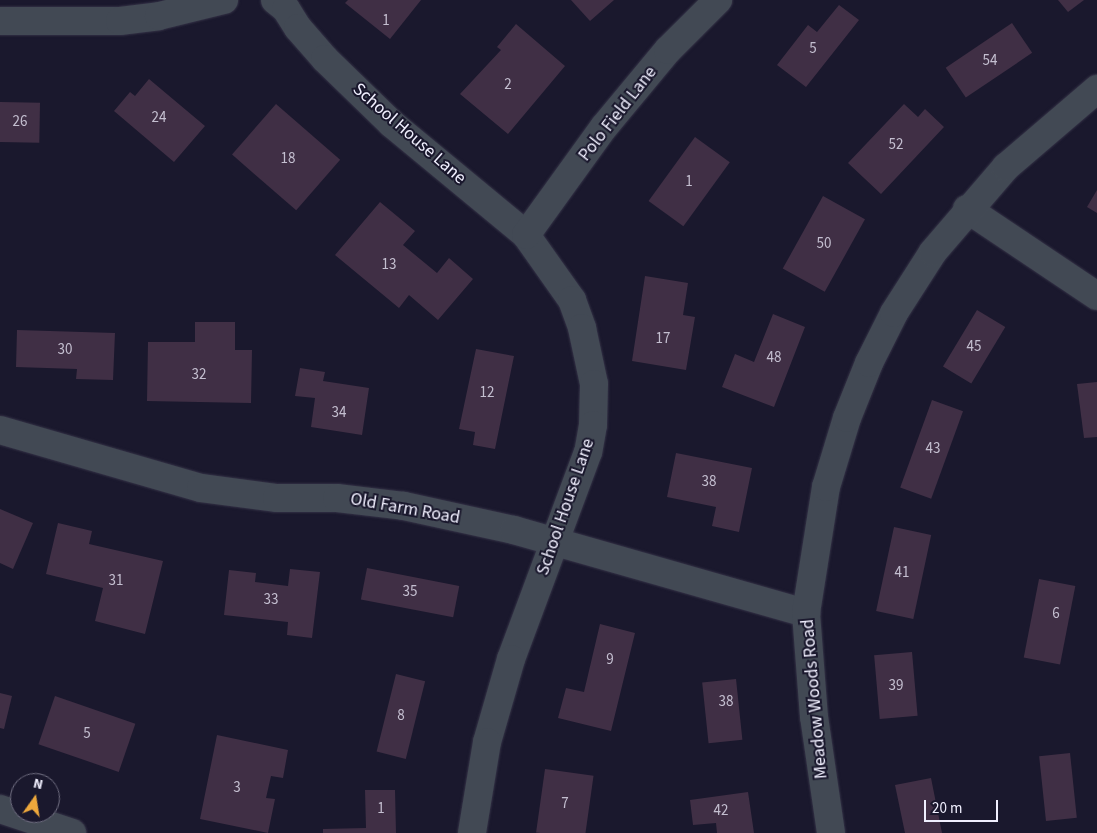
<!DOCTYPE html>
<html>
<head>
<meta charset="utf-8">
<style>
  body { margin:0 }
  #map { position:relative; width:1097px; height:833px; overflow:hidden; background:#1a182d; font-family:"Source Sans 3",sans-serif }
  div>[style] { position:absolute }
  .building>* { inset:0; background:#402f45; transform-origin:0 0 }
  .roads { filter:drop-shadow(0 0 1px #343246) drop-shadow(0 0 1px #343246) }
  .minor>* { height:28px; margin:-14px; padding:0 14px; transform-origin:14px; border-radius:14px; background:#424954 }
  span { translate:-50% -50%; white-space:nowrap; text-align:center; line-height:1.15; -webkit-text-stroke:4px #1a182d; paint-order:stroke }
  .number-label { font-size:15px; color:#c4bfd0 }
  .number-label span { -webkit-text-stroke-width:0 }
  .street-label { font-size:18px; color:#f0effe }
  .north { position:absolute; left:10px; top:773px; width:50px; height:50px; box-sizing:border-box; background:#1a182d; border:1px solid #706e81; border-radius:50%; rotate:13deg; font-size:14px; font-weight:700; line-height:20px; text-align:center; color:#f0effe }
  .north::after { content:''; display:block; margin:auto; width:18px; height:22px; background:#eea83c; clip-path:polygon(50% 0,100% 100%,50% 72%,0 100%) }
  .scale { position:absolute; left:924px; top:800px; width:74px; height:22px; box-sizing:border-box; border:2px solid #f0effe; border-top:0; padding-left:6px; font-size:15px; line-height:18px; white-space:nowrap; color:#f0effe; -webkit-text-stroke:4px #1a182d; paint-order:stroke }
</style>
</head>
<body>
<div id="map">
  <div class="building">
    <i style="clip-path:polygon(348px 0,421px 0,390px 39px,345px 3px)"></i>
    <i style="clip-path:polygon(571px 0,614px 0,590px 21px)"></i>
    <i style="clip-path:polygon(1058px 0,1084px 0,1068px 12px)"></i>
    <i style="clip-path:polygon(839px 5px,859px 20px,806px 87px,777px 65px,808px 25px,817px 32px)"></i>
    <i style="left:1012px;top:23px;width:36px;height:80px;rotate:56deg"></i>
    <i style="clip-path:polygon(516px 24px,565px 66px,508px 134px,460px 94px,501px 50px,497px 47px)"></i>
    <i style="clip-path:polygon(149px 79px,205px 126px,174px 162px,114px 111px,130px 92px,135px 96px)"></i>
    <i style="left:0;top:102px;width:40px;height:40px;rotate:1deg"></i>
    <i style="left:276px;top:104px;width:85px;height:67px;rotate:41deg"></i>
    <i style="clip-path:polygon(904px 104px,918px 117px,925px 109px,944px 127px,881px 194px,848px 163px)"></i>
    <i style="left:695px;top:137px;width:43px;height:79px;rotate:36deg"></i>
    <i style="clip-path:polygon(1097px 190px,1097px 213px,1087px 207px)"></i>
    <i style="left:823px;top:196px;width:48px;height:83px;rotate:29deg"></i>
    <i style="clip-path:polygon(380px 202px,415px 231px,403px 245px,437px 273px,449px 258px,473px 279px,438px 320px,409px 295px,399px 308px,335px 255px)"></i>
    <i style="clip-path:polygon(645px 276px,688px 283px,683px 315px,695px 317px,686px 370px,632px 361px)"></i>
    <i style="left:977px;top:310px;width:33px;height:66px;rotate:31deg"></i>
    <i style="clip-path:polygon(773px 314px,805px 327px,774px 407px,722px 387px,735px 354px,754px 362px)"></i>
    <i style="clip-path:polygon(195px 322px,235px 322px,235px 350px,252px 350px,251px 403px,147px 401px,148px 342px,195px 342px)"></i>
    <i style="clip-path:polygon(17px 330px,115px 333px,113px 380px,76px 379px,77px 369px,16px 367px)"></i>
    <i style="clip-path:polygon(476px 349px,514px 356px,495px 449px,473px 445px,475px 432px,459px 429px)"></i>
    <i style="clip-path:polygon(300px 368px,325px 372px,323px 381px,369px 388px,362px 435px,311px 427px,315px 398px,295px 396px)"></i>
    <i style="clip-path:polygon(1097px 382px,1097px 437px,1084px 438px,1077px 384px)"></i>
    <i style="left:932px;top:400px;width:33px;height:93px;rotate:20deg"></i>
    <i style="clip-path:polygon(676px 453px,752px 468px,739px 532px,712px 526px,716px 507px,667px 497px)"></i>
    <i style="clip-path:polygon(0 509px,33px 523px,13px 569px,0 563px)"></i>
    <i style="clip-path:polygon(58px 523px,92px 531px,89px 544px,163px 561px,145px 634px,95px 621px,103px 588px,46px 574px)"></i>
    <i style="left:894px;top:527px;width:38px;height:86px;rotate:12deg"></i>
    <i style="left:367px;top:568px;width:94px;height:32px;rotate:11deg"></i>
    <i style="clip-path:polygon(290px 569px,320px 572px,312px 638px,287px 635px,288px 622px,224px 615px,229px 570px,256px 573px,255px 582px,288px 586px)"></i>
    <i style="left:1039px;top:579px;width:37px;height:80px;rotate:11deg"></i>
    <i style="clip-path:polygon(600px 624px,635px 633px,611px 731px,558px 718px,566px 688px,584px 692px)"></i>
    <i style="left:912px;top:652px;width:64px;height:38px;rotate:85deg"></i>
    <i style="left:396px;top:674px;width:30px;height:80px;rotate:14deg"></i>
    <i style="left:736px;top:679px;width:61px;height:34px;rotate:84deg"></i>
    <i style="clip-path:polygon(0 693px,12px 696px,4px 729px,0 728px)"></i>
    <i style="left:55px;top:696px;width:85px;height:51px;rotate:19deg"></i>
    <i style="clip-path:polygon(217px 735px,288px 750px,283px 778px,271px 776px,266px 798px,275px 799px,268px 833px,200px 819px)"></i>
    <i style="left:1070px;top:753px;width:65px;height:31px;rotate:84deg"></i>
    <i style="left:545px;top:769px;width:49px;height:64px;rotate:8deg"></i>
    <i style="clip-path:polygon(931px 778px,942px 833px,905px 833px,895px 785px)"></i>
    <i style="clip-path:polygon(365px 790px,395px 790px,396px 833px,323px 833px,323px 829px,366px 828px)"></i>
    <i style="clip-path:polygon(748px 792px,754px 833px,717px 833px,716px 823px,693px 825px,690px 800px)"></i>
  </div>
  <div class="roads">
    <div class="minor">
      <i style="left:275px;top:0;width:14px;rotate:39deg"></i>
      <i style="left:286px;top:9px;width:22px;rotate:58deg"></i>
      <i style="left:298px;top:28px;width:41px;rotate:48.9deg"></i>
      <i style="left:325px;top:59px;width:93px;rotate:44.1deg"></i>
      <i style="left:392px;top:124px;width:174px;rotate:39.6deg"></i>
      <i style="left:526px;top:235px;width:80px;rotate:54.7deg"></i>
      <i style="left:572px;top:300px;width:30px;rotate:70deg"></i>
      <i style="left:582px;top:328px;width:57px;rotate:77.9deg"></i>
      <i style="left:594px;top:384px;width:41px;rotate:91.4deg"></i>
      <i style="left:593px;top:425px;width:27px;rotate:100deg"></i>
      <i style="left:588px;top:452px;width:221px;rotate:110.4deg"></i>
      <i style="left:511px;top:659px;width:86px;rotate:106.1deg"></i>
      <i style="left:487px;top:742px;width:92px;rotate:99.4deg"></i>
      <i style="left:0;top:21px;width:120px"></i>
      <i style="left:120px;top:21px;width:39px;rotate:-7deg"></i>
      <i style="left:159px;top:16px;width:67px;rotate:-13.8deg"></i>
      <i style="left:967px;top:209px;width:156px;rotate:33.8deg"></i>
      <i style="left:526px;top:235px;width:133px;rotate:-54.2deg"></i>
      <i style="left:604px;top:127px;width:100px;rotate:-50.3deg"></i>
      <i style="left:668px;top:50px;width:71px;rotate:-45deg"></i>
      <i style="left:0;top:430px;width:209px;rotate:16.1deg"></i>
      <i style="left:201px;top:488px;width:77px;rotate:7.5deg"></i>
      <i style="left:277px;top:498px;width:60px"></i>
      <i style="left:337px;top:498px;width:67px;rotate:6.8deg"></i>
      <i style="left:404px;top:506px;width:113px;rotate:12.3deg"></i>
      <i style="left:514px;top:530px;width:304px;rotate:15.9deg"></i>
      <i style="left:0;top:809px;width:76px;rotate:18.4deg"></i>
      <i style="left:831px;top:833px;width:117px;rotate:-98.3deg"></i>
      <i style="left:814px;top:717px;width:104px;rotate:-94.4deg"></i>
      <i style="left:806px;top:613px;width:128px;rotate:-81deg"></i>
      <i style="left:826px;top:487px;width:72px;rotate:-73.1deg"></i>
      <i style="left:847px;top:418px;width:59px;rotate:-68.2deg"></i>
      <i style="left:869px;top:363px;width:56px;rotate:-63.4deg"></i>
      <i style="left:894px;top:313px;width:72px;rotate:-57.4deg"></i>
      <i style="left:933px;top:252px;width:112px;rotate:-49.3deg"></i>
      <i style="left:1006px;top:167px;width:120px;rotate:-40.6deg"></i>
    </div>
  </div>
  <div class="number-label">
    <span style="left:386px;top:21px">1</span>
    <span style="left:813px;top:49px">5</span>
    <span style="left:990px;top:61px">54</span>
    <span style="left:508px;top:85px">2</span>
    <span style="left:159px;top:118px">24</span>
    <span style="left:20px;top:122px">26</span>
    <span style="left:896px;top:145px">52</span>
    <span style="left:288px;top:159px">18</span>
    <span style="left:689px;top:182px">1</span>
    <span style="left:824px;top:244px">50</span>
    <span style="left:389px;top:265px">13</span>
    <span style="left:663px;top:339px">17</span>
    <span style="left:974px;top:347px">45</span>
    <span style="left:65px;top:350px">30</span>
    <span style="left:774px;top:358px">48</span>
    <span style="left:199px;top:375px">32</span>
    <span style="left:487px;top:393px">12</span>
    <span style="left:339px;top:413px">34</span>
    <span style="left:933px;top:449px">43</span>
    <span style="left:709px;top:482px">38</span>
    <span style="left:902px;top:573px">41</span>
    <span style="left:116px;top:581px">31</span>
    <span style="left:410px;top:592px">35</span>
    <span style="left:271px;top:600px">33</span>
    <span style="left:1056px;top:614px">6</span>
    <span style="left:610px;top:660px">9</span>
    <span style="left:896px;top:686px">39</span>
    <span style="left:726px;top:702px">38</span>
    <span style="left:401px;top:716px">8</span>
    <span style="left:87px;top:734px">5</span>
    <span style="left:237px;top:788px">3</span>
    <span style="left:565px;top:804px">7</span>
    <span style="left:381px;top:809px">1</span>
    <span style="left:721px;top:811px">42</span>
  </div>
  <div class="street-label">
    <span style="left:618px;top:114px;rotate:-52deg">Polo Field Lane</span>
    <span style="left:409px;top:134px;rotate:41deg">School House Lane</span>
    <span style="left:566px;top:507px;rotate:-71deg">School House Lane</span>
    <span style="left:405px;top:509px;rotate:10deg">Old Farm Road</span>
    <span style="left:815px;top:699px;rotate:-95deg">Meadow Woods Road</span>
  </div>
  <div class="north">N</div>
  <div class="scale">20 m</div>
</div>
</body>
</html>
